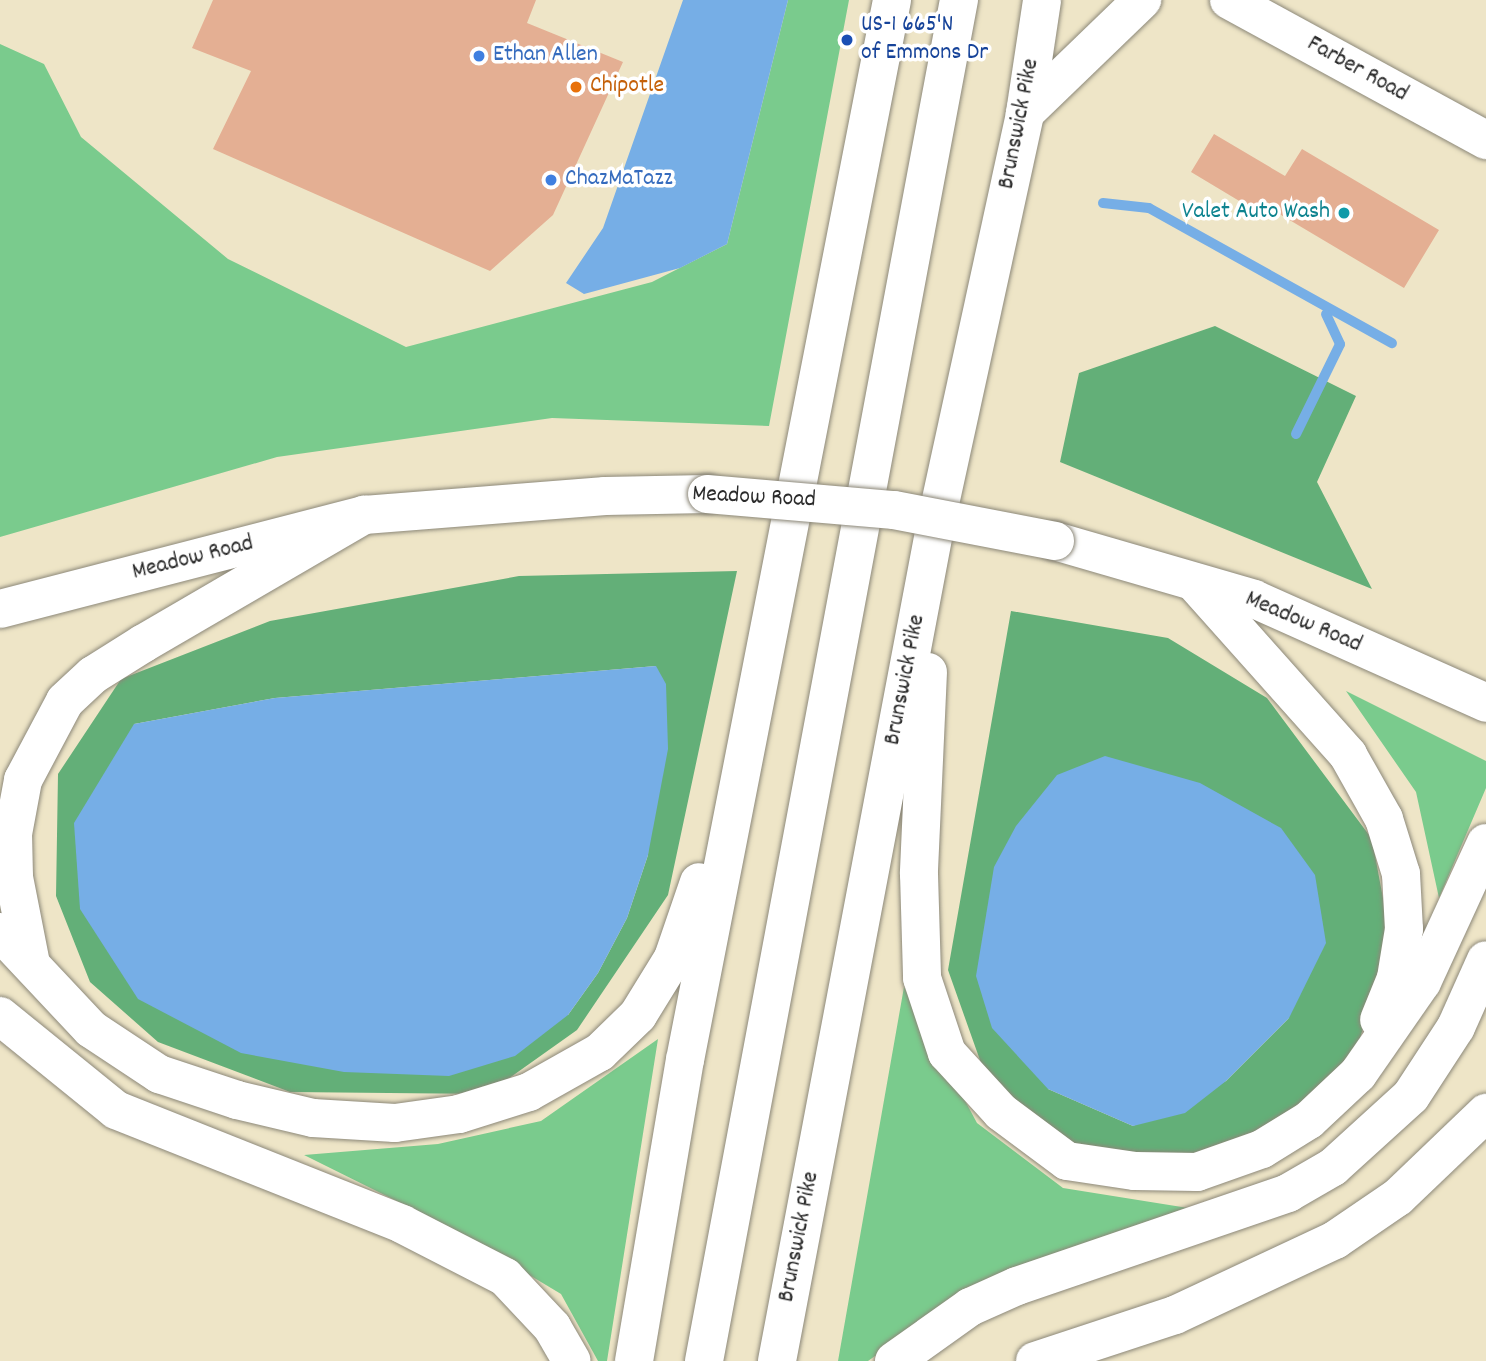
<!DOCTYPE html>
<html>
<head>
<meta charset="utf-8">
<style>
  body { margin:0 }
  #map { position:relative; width:1486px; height:1361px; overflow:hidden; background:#eee5c7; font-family:Dekko,sans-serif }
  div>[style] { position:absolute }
  .green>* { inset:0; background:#7acb8d }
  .forest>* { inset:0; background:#63af78 }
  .water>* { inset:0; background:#76aee6 }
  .stream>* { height:10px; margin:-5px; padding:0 5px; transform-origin:5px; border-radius:5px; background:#76aee6 }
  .building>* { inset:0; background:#e4af93 }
  .roads { filter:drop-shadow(0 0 2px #8c8879) drop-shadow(0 0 2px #8c8879) }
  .minor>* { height:38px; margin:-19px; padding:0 19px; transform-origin:19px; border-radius:19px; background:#fff }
  .highway>* { height:38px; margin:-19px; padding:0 19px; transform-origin:19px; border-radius:19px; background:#fff }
  .bridges { filter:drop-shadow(0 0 2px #8c8879) drop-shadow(0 0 2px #8c8879) }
  .minor-bridge>* { height:38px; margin:-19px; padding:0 19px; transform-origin:19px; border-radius:19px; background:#fff }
  .dots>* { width:19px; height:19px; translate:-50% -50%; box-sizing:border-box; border:4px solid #fff; border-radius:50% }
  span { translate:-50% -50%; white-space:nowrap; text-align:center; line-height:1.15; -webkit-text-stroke:7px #fff; paint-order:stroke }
  .transit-label { font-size:24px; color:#164399 }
  .left { translate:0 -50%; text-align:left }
  .shop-label { font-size:24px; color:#366cbe }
  .street-label { font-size:24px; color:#2b2b2b }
  .food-label { font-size:24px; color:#c56008 }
  .culture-label { font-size:24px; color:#0d838f }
  .right { translate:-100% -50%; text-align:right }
</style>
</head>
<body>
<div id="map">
  <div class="green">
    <i style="clip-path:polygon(788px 0,849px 0,769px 426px,552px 418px,277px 457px,0 537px,0 44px,44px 64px,81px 137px,228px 259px,406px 347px,652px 282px,727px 244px)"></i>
    <i style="clip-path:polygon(1346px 691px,1486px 761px,1486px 788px,1439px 898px,1416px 792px)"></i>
    <i style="clip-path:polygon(904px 987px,977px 1123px,1063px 1188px,1188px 1208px,958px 1297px,868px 1361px,838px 1361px)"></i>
    <i style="clip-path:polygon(658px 1039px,607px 1361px,598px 1361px,561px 1294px,451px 1228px,304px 1155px,438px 1144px,541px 1121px)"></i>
  </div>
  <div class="forest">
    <i style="clip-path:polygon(1215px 326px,1356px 396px,1317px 482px,1372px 589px,1060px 462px,1079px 373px)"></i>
    <i style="clip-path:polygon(evenodd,737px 571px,668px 895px,577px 1030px,487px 1094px,290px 1092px,158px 1042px,90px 982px,56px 896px,58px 774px,121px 679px,270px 621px,519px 576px,737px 571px,656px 666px,648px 855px,627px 918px,598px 973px,568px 1015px,134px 724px,275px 698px,656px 666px)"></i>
    <i style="clip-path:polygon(evenodd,1011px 611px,1168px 638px,1267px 698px,1372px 839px,1390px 936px,1354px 1059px,1280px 1127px,1180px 1159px,1080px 1150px,987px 1080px,948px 970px,1011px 611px,1289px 1018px,1226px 1081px,1133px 1126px,1048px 1089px,1289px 1018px)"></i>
  </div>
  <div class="water">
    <i style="clip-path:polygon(683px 0,788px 0,727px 244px,680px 268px,584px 294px,566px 283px,603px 228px)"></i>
    <i style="clip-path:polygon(656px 666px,666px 684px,668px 749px,648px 855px,627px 918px,598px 973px,568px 1015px,515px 1056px,449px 1076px,344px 1072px,241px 1053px,138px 999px,80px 909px,74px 823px,134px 724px,275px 698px)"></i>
    <i style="clip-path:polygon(1105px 756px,1200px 783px,1281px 828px,1315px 875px,1326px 943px,1289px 1018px,1226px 1081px,1185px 1113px,1133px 1126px,1048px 1089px,992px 1028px,976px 976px,994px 867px,1016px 826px,1057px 775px)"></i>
  </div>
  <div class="stream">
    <i style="left:1103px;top:203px;width:46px;rotate:6.2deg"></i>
    <i style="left:1149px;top:208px;width:278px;rotate:29.1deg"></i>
    <i style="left:1296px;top:434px;width:100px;rotate:-63.9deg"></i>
    <i style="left:1340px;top:344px;width:33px;rotate:-115deg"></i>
  </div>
  <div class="building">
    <i style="clip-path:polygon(213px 0,536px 0,527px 23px,623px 62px,553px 215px,490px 271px,213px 149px,251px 71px,192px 48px)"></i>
    <i style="clip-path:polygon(1214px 134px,1285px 176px,1302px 149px,1439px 230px,1404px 288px,1271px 209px,1266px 217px,1191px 172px)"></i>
  </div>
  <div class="roads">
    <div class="minor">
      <i style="left:1229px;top:0;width:293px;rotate:28.6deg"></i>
      <i style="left:1025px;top:113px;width:163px;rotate:-44deg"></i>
      <i style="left:1055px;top:541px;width:207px;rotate:16.2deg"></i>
      <i style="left:1254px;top:599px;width:254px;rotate:24.1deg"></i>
      <i style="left:0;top:609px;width:376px;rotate:-14.5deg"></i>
      <i style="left:364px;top:515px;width:242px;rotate:-4.5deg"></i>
      <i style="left:605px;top:496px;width:102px;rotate:-1.1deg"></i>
      <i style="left:1035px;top:1361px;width:147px;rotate:-18.2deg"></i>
      <i style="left:1175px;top:1315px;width:177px;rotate:-25.1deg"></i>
      <i style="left:1335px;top:1240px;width:76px;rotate:-34.3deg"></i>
      <i style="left:1398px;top:1197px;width:122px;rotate:-43.7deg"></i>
    </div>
    <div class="highway">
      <i style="left:1194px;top:582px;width:232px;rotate:48.3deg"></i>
      <i style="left:1348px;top:755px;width:73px;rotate:60.6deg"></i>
      <i style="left:1384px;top:819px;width:58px;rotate:72.8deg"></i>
      <i style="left:1401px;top:874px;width:55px;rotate:86.9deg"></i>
      <i style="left:1404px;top:929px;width:50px;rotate:99.3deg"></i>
      <i style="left:1396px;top:978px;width:45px;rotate:112deg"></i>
      <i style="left:928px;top:672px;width:202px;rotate:92.6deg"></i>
      <i style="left:919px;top:874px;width:104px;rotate:88.3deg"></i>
      <i style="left:922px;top:978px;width:79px;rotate:71.6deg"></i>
      <i style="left:947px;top:1053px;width:80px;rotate:47.5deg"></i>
      <i style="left:1001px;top:1112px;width:82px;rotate:36.6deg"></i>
      <i style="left:1067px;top:1161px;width:69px;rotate:8.4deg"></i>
      <i style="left:1135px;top:1171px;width:62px;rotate:0.9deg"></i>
      <i style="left:1197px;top:1172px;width:69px;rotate:-19.5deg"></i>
      <i style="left:1262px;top:1149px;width:55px;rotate:-31.7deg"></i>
      <i style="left:1309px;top:1120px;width:67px;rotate:-43.2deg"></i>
      <i style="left:1358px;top:1074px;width:112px;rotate:-55.2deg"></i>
      <i style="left:1422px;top:982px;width:153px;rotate:-65.3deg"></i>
      <i style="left:0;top:932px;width:133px;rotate:46.8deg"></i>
      <i style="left:91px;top:1029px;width:82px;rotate:33.5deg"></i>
      <i style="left:159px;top:1074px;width:82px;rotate:18.4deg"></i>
      <i style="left:237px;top:1100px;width:78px;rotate:13.3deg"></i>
      <i style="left:313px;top:1118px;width:82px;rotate:3.5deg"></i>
      <i style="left:395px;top:1123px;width:65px;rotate:-8deg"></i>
      <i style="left:459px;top:1114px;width:73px;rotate:-17.4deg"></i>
      <i style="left:529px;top:1092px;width:81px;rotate:-29.4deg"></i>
      <i style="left:600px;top:1052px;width:53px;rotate:-44.2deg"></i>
      <i style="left:638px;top:1015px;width:67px;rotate:-58.4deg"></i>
      <i style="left:673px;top:958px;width:80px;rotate:-71.1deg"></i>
      <i style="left:31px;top:964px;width:89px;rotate:-101.1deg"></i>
      <i style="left:14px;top:877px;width:43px;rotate:-91.3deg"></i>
      <i style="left:13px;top:834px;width:55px;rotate:-79.5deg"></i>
      <i style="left:23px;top:780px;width:89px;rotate:-62deg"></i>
      <i style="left:65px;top:701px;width:38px;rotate:-43deg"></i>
      <i style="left:93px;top:675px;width:60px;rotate:-32.1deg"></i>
      <i style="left:144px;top:643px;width:255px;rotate:-30.2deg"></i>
      <i style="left:0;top:1016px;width:149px;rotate:39deg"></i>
      <i style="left:116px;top:1110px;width:308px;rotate:21.7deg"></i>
      <i style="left:402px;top:1224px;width:116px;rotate:27.2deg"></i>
      <i style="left:505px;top:1277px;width:69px;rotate:46.8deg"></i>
      <i style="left:552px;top:1327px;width:39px;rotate:60deg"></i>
      <i style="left:634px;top:1361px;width:305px;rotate:-80.4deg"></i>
      <i style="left:685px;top:1060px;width:1080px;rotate:-78.95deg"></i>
      <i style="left:704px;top:1361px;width:1385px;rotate:-79.39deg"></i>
      <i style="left:777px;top:1361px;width:849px;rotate:-79.27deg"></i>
      <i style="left:935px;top:527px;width:424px;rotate:-77.7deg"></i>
      <i style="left:1025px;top:113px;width:114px;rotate:-81.4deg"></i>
      <i style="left:894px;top:1361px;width:93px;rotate:-35.4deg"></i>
      <i style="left:970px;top:1307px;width:51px;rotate:-24.1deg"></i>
      <i style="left:1017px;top:1286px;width:287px;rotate:-18.9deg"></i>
      <i style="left:1288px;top:1193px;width:52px;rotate:-30deg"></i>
      <i style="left:1333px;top:1167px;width:105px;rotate:-42.3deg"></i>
      <i style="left:1411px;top:1096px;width:82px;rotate:-56.9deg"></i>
      <i style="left:1456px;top:1027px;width:73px;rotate:-65.9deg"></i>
    </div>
  </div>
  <div class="bridges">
    <div class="minor-bridge">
      <i style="left:707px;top:494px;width:188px;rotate:4.9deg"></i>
      <i style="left:894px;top:510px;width:164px;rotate:10.9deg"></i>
    </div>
  </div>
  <div class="dots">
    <i style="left:847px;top:40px;background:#1a4fb4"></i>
    <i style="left:479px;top:56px;background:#3f7fe0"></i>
    <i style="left:576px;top:87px;background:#e8710a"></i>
    <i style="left:551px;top:180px;background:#3f7fe0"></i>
    <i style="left:1344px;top:213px;background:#0f9aa8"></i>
  </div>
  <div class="transit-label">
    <span class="left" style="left:861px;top:40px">US-1 665'N<br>of Emmons Dr</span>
  </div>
  <div class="shop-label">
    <span class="left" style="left:493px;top:56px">Ethan Allen</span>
    <span class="left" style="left:565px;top:180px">ChazMaTazz</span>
  </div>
  <div class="street-label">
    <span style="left:1357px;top:70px;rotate:29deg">Farber Road</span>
    <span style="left:1020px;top:124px;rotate:-79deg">Brunswick Pike</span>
    <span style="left:754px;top:498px;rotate:3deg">Meadow Road</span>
    <span style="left:193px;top:559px;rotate:-14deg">Meadow Road</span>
    <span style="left:1303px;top:623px;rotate:23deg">Meadow Road</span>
    <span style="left:906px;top:680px;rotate:-79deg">Brunswick Pike</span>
    <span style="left:800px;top:1237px;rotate:-79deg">Brunswick Pike</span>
  </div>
  <div class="food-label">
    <span class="left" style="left:590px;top:87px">Chipotle</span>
  </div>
  <div class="culture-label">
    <span class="right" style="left:1330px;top:213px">Valet Auto Wash</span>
  </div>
</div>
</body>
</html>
